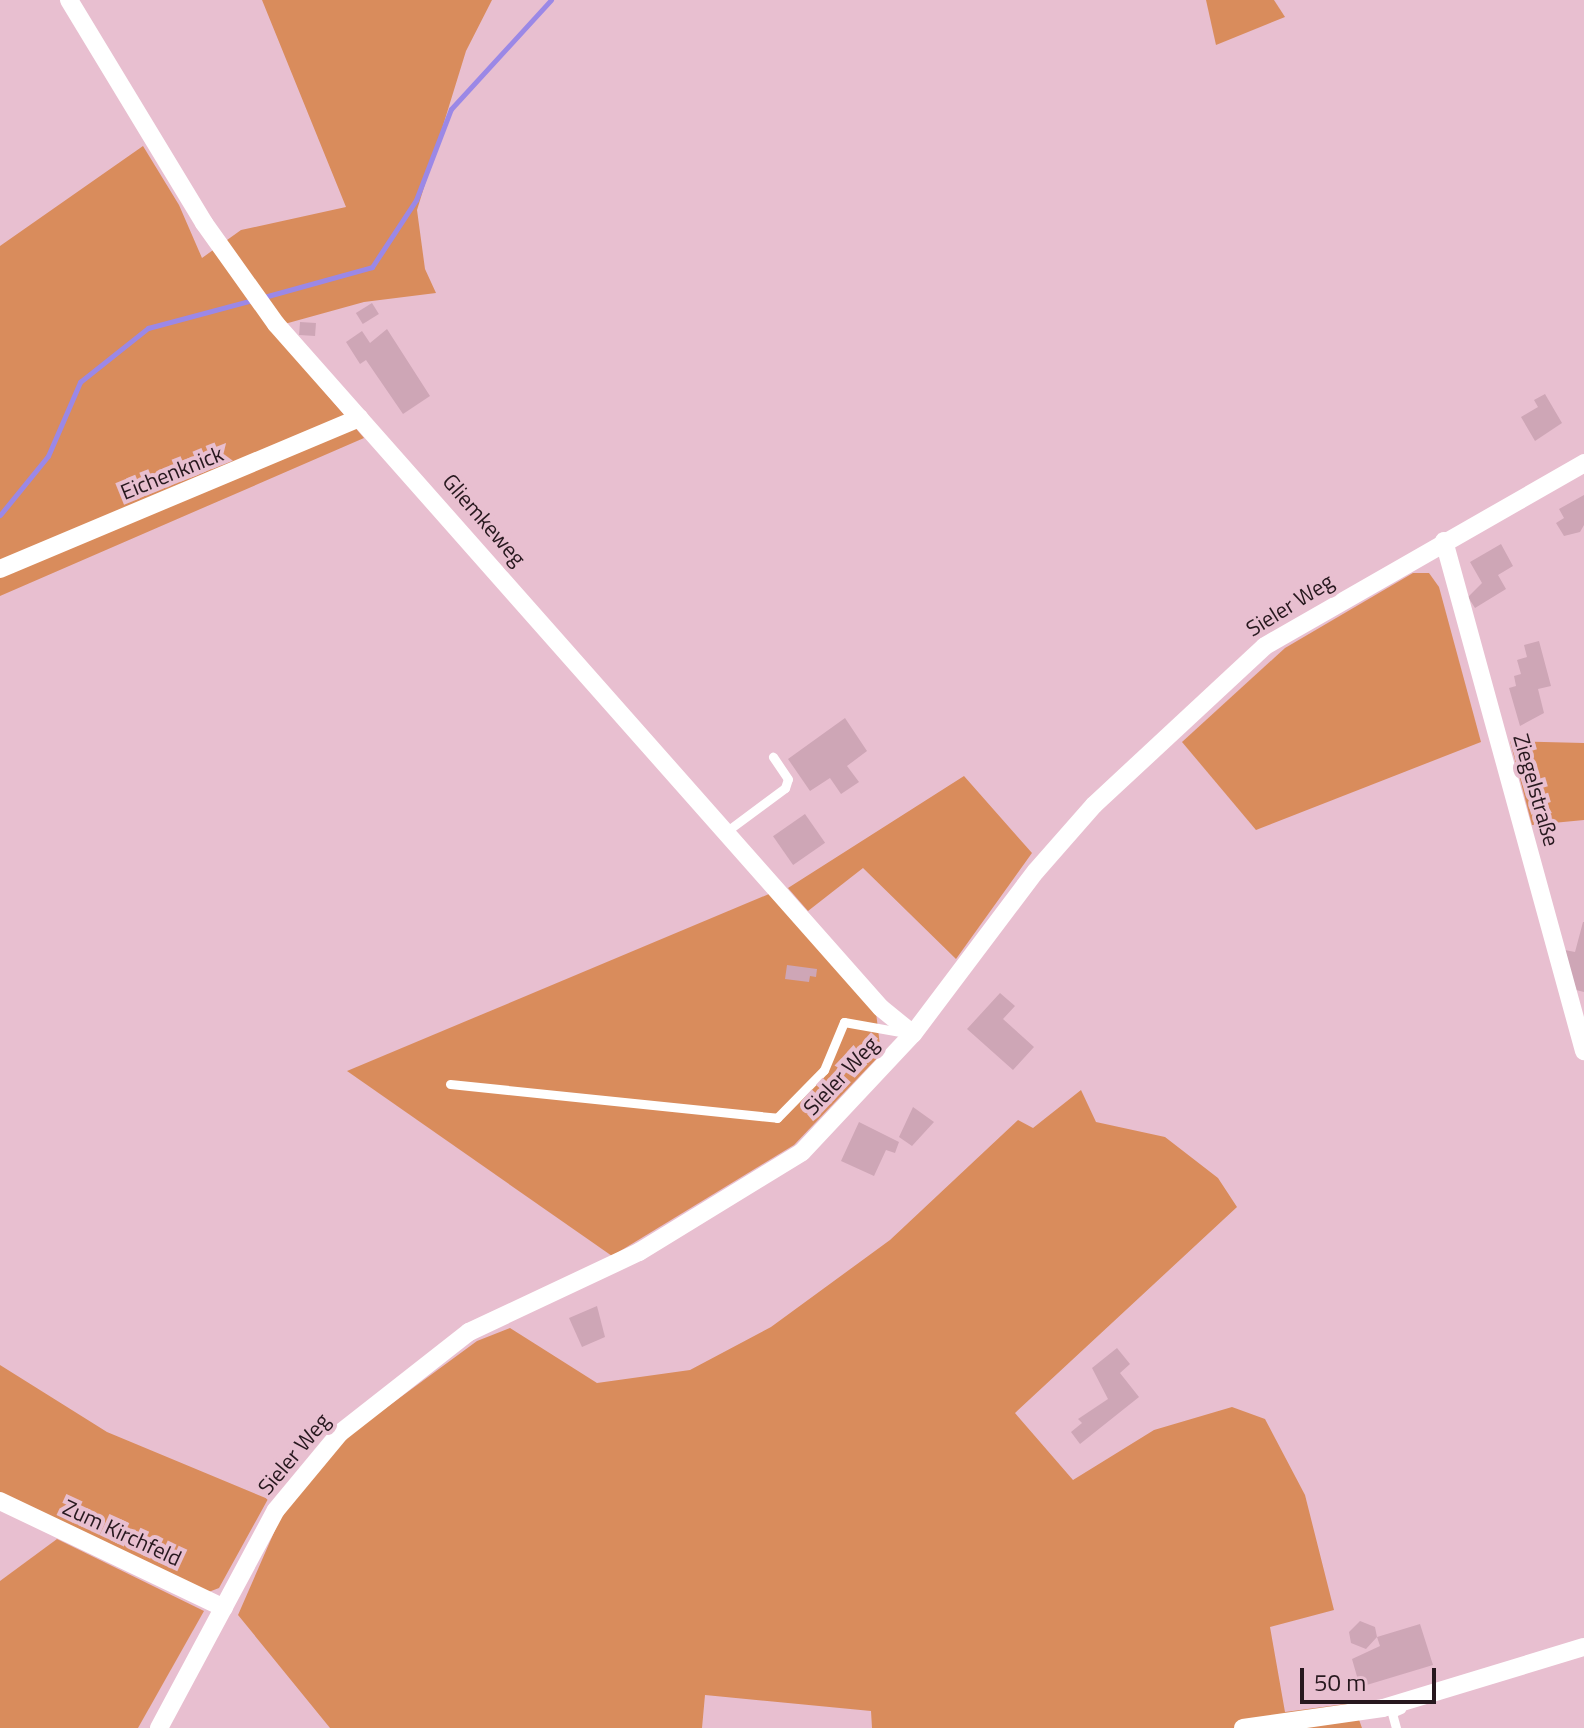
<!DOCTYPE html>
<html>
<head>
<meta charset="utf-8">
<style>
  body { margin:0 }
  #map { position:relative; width:1584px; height:1728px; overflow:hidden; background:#e8bfd0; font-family:"Titillium Web",sans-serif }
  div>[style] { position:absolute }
  .green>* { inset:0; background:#d98c5c }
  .stream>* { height:5px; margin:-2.5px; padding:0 2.5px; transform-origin:2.5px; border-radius:2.5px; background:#9b88e6 }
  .building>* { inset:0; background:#cea6b6; transform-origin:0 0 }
  .service>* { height:9px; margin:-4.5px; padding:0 4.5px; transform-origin:4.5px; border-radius:4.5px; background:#fff }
  .minor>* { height:18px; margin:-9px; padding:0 9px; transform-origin:9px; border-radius:9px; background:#fff }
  span { translate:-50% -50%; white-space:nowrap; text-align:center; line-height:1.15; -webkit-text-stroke:8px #e8bfd0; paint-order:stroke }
  .street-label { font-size:22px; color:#27181e }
  .scale { position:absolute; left:1300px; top:1668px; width:136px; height:36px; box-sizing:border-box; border:4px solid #27181e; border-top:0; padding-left:10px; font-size:24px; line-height:28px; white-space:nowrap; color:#27181e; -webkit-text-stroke:6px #e8bfd0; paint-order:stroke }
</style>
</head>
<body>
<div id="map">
  <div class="green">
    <i style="clip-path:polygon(262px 0,492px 0,466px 51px,417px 210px,425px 269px,436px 293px,364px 302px,270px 328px,364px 438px,0 596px,0 246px,143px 146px,179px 205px,202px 258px,241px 230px,346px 207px)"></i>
    <i style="clip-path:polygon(1206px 0,1274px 0,1285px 17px,1216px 45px)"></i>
    <i style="clip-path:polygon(1413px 573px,1429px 573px,1439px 587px,1481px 742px,1256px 830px,1182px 742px,1285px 648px)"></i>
    <i style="clip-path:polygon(1510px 741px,1584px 743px,1584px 820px,1532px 825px)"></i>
    <i style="clip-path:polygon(964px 776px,1032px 853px,956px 959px,863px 868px,808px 911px,788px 888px)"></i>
    <i style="clip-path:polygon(769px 894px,876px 1012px,881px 1054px,794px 1145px,612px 1256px,347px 1071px)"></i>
    <i style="clip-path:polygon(1081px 1090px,1096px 1122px,1165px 1137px,1218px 1178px,1237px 1207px,1015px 1413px,1073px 1480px,1154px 1430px,1232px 1407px,1265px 1419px,1305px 1495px,1334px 1610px,1270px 1627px,1285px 1712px,1353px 1703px,1362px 1728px,872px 1728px,871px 1711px,705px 1695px,702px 1728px,330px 1728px,238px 1615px,282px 1514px,345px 1438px,477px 1341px,510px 1328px,597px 1383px,690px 1370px,771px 1327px,890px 1240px,1018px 1120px,1033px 1128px)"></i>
    <i style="clip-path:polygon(0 1365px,107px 1432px,268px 1499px,219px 1588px,206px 1593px,0 1493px)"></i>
    <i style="clip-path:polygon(57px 1539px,204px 1611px,138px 1728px,0 1728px,0 1581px)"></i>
  </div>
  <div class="stream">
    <i style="left:264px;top:297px;width:112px;rotate:-15.5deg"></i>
    <i style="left:372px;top:267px;width:80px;rotate:-56.7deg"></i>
    <i style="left:416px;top:200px;width:97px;rotate:-69deg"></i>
    <i style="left:451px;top:109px;width:148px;rotate:-47.5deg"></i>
    <i style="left:0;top:515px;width:76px;rotate:-50.9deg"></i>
    <i style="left:48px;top:456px;width:81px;rotate:-66.6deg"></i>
    <i style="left:80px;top:382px;width:87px;rotate:-38.5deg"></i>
    <i style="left:148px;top:328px;width:105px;rotate:-15deg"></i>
  </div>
  <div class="building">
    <i style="left:372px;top:303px;width:13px;height:19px;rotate:58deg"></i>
    <i style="left:300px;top:322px;width:16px;height:13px;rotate:4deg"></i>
    <i style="clip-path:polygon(387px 329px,430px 396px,403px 414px,366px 360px,360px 364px,346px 342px,362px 331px,370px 343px)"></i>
    <i style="clip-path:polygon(1545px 394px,1562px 423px,1535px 441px,1521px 417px,1538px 407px,1534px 400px)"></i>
    <i style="clip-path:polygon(1584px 495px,1584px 525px,1580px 532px,1564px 536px,1556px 523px,1564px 518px,1559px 509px)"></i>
    <i style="clip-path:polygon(1501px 544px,1513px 566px,1498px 575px,1506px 589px,1475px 608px,1468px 597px,1482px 583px,1470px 562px)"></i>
    <i style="clip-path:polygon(1539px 641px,1551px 686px,1538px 689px,1544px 713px,1520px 726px,1509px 688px,1516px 686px,1514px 676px,1521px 674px,1517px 660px,1527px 657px,1524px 645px)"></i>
    <i style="clip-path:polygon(845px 718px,867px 751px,847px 766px,859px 782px,841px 794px,830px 778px,810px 791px,788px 759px)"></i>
    <i style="left:805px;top:814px;width:35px;height:39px;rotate:55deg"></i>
    <i style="clip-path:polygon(1583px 922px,1584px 922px,1584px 992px,1576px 990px,1565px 950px,1575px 952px)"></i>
    <i style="clip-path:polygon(787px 965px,817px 969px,816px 977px,810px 976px,809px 982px,785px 979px)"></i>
    <i style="clip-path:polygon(1000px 993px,1015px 1006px,1003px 1019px,1034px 1047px,1013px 1070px,967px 1029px)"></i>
    <i style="clip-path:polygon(913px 1107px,934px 1122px,912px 1146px,899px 1137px)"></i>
    <i style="clip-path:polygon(859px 1122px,899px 1142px,895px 1153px,886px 1150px,874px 1176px,841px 1161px)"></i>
    <i style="clip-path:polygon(597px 1306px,605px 1337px,582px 1347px,569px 1318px)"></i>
    <i style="clip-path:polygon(1117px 1348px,1130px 1364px,1120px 1373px,1139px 1397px,1080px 1444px,1071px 1432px,1082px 1423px,1078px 1419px,1108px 1399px,1092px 1368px)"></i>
    <i style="clip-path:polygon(1360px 1621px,1375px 1627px,1377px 1637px,1420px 1624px,1433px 1665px,1360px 1687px,1352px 1659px,1380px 1646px,1377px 1637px,1366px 1649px,1351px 1643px,1349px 1632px)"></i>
  </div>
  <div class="service">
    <i style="left:727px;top:831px;width:72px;rotate:-36.6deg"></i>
    <i style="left:785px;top:788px;width:9px;rotate:-72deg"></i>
    <i style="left:788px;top:779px;width:27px;rotate:-124deg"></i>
    <i style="left:450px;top:1084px;width:329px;rotate:5.9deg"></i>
    <i style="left:777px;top:1118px;width:67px;rotate:-45.6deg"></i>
    <i style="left:824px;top:1070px;width:52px;rotate:-67.4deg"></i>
    <i style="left:844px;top:1022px;width:63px;rotate:10.1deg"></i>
    <i style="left:1396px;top:1728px;width:16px;rotate:-105deg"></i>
    <i style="left:1392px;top:1713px;width:10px;rotate:-24deg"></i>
  </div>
  <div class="minor">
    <i style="left:69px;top:0;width:261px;rotate:58.8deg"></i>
    <i style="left:204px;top:223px;width:124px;rotate:54.5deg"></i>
    <i style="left:276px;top:324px;width:913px;rotate:48.51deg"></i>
    <i style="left:881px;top:1008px;width:41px;rotate:39.1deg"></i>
    <i style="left:1444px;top:541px;width:529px;rotate:74.65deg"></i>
    <i style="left:0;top:569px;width:390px;rotate:-22.8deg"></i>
    <i style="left:0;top:1501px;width:248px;rotate:25.5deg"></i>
    <i style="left:159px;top:1728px;width:247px;rotate:-61.8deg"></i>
    <i style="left:276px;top:1510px;width:100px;rotate:-50.3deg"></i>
    <i style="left:340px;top:1433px;width:164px;rotate:-38.1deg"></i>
    <i style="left:469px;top:1332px;width:188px;rotate:-25.2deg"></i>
    <i style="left:639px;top:1252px;width:191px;rotate:-31.5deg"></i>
    <i style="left:802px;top:1152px;width:162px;rotate:-46.8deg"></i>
    <i style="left:913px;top:1034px;width:204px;rotate:-53deg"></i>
    <i style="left:1036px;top:871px;width:88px;rotate:-48.7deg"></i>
    <i style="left:1094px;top:805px;width:233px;rotate:-42.9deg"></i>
    <i style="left:1265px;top:646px;width:368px;rotate:-29.8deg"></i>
    <i style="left:1243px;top:1728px;width:141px;rotate:-8.1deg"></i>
    <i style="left:1383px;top:1708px;width:210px;rotate:-16.9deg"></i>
  </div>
  <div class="street-label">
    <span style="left:172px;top:473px;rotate:-22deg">Eichenknick</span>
    <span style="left:484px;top:520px;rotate:49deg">Gliemkeweg</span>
    <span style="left:1290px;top:605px;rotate:-32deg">Sieler Weg</span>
    <span style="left:1536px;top:790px;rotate:74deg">Ziegelstraße</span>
    <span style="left:841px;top:1076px;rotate:-47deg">Sieler Weg</span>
    <span style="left:294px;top:1454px;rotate:-50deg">Sieler Weg</span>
    <span style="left:122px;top:1533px;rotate:25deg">Zum Kirchfeld</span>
  </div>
  <div class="scale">50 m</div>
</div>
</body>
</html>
